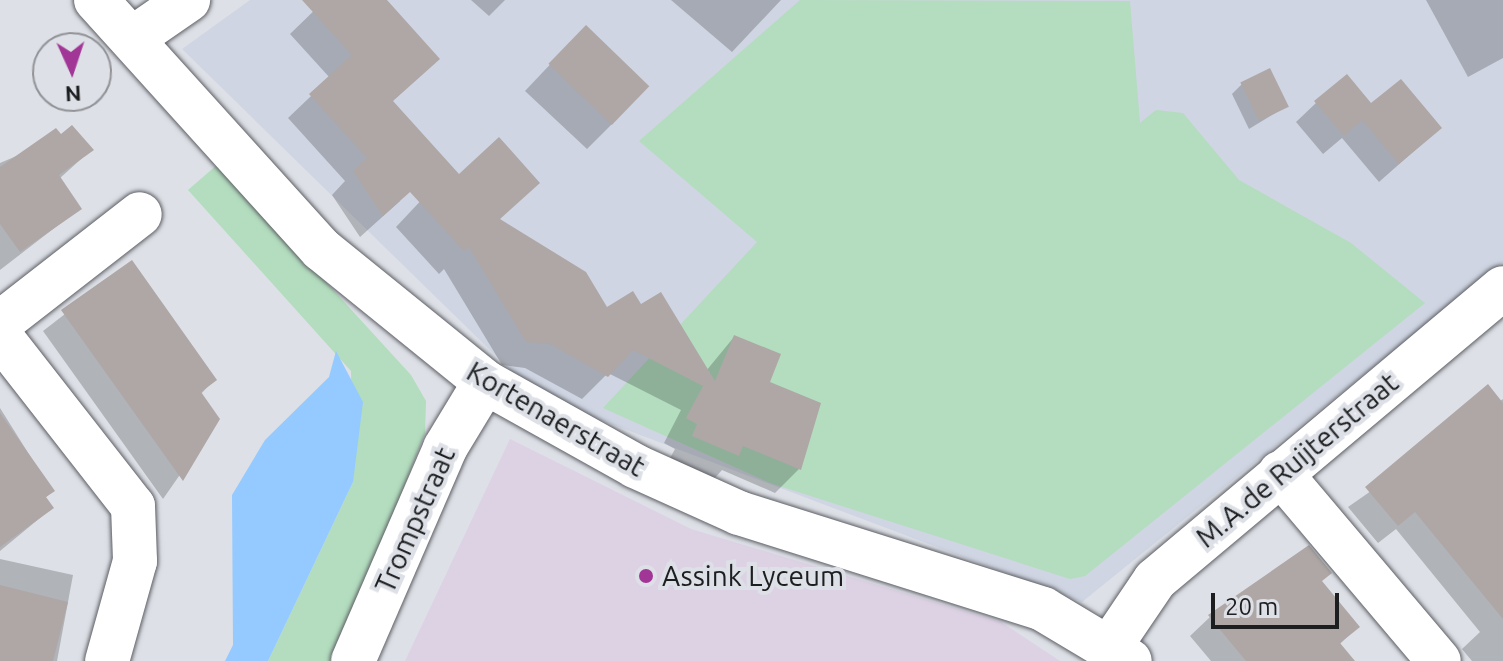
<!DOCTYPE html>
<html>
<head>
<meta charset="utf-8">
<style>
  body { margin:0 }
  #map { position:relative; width:1503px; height:661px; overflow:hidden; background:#dde0e6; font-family:Ubuntu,sans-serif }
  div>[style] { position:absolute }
  .built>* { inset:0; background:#cfd5e2 }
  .education>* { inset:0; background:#ddd1e4 }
  .green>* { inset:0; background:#b3ddbe }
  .water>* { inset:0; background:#94caff }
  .shadow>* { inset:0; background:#0003 }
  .building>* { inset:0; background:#aea7a5; transform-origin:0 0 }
  .roads { filter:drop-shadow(0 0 2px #5c5e64) drop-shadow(0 0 2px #5c5e64) }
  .minor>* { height:44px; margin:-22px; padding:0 22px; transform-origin:22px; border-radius:22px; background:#fff }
  .dots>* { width:22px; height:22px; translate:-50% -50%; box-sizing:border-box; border:4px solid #dde0e6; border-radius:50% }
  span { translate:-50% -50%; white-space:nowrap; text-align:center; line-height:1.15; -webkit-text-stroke:8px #dde0e6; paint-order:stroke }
  .street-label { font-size:28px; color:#1d1e20 }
  .poi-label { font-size:28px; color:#1d1e20 }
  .left { translate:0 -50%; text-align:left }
  .north { position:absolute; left:32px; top:32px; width:80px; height:80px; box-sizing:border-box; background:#dde0e6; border:2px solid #909297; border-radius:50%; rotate:177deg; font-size:22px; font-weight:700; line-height:32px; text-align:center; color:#1d1e20 }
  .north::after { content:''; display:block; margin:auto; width:28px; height:36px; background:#a23697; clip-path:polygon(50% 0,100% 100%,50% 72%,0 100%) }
  .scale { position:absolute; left:1211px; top:593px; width:128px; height:36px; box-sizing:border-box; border:4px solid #1d1e20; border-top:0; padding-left:10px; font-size:24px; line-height:28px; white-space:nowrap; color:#1d1e20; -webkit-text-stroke:6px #dde0e6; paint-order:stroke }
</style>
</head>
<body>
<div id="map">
  <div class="built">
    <i style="clip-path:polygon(250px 0,1503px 0,1503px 262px,1082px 602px,537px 396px,182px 49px)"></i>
  </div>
  <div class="education">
    <i style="clip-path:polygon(510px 439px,691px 529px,1001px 622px,1060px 661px,405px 661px)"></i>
  </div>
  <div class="green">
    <i style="clip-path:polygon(800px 0,1130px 1px,1140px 123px,1156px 110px,1183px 113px,1239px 180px,1351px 243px,1425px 303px,1085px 576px,1070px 579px,770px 483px,603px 408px,757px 242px,639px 141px)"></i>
    <i style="clip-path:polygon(218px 164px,411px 375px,426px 401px,425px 433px,336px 661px,268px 661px,353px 482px,351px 371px,188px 190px)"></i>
  </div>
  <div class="water">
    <i style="clip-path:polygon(336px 351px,363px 402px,353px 482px,268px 661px,225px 661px,233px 645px,232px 495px,265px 440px,329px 377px)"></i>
  </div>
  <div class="shadow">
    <i style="clip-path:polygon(325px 0,384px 0,400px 201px,360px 237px,332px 195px,345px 181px,288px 118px,330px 78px,290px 34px)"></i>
    <i style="clip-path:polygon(471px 0,505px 0,489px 16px)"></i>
    <i style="clip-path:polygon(671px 0,781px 0,732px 52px)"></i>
    <i style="clip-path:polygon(1426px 0,1503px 0,1503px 58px,1468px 77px)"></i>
    <i style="clip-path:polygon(560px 54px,613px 123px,587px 149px,525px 91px)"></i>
    <i style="clip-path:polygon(1242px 84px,1287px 106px,1249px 129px,1232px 94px)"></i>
    <i style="clip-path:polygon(1316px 103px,1371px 106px,1440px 128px,1379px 182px,1342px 138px,1323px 154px,1296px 122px)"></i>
    <i style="clip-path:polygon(61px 137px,91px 150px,59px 179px,79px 209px,0 270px,0 163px)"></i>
    <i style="clip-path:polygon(428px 193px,498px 220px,607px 309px,640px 306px,706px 371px,734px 337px,767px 383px,799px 469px,775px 493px,722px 470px,714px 479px,669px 460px,675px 449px,664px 443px,681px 410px,608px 373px,582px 399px,525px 368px,502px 365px,444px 269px,439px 274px,396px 227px)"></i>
    <i style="clip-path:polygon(131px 263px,214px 380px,200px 395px,218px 420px,163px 499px,43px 331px)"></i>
    <i style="clip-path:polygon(1503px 399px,1503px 661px,1472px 661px,1462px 649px,1480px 632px,1396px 529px,1378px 543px,1348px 507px)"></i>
    <i style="clip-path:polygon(0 408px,52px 491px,45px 498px,52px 508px,0 551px)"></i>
    <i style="clip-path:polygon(0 559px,73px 575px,57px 661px,0 661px)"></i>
    <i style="clip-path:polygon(1320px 582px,1357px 627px,1339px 645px,1346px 661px,1211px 661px,1190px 636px,1210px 617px)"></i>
  </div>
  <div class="building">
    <i style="clip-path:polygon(302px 0,387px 0,440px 59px,393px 101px,459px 174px,499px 137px,540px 183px,500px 219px,586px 272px,607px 307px,633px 291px,641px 304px,661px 292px,715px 381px,734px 335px,781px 354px,770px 382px,821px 403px,801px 470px,743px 446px,739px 456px,692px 436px,697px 424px,686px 418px,703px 386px,633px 350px,608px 377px,550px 344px,526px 342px,469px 247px,464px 251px,410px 192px,383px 216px,353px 171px,367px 158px,309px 94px,352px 55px)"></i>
    <i style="left:586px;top:25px;width:88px;height:54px;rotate:44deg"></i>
    <i style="left:1270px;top:68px;width:43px;height:33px;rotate:64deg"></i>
    <i style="clip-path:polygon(1347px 74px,1371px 103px,1401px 79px,1442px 128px,1399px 164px,1362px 120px,1344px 136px,1314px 101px)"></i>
    <i style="clip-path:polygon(72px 125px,94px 150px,59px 175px,82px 209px,20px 252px,0 224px,0 167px,56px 128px,61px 134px)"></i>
    <i style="clip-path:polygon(132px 260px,217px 380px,201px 392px,220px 419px,183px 481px,61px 310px)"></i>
    <i style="clip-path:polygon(1488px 384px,1503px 403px,1503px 619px,1415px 512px,1398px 526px,1365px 487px)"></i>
    <i style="clip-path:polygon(0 413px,55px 491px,46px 497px,54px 508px,0 547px)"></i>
    <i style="clip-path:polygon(1309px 545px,1332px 573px,1322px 581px,1360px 627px,1340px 643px,1355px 661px,1246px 661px,1208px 615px)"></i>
    <i style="clip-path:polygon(0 585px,68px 602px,53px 661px,0 661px)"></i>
  </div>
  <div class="roads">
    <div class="minor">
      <i style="left:96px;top:0;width:336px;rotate:47.9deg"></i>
      <i style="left:321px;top:249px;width:211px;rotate:39deg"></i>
      <i style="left:485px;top:382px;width:172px;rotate:29.2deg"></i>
      <i style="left:635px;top:466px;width:114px;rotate:24.3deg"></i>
      <i style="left:739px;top:513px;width:319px;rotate:17.5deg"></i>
      <i style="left:1043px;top:609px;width:101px;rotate:30.9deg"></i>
      <i style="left:133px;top:38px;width:67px;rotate:-34.6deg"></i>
      <i style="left:0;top:323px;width:177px;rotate:-37.9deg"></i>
      <i style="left:0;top:336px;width:216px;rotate:52deg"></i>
      <i style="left:133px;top:506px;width:55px;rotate:87.9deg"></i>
      <i style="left:135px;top:561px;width:104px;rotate:105.6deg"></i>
      <i style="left:1280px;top:473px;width:246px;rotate:49.8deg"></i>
      <i style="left:1109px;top:648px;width:82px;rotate:-55.9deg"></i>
      <i style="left:1155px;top:580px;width:454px;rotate:-40deg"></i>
      <i style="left:353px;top:661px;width:232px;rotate:-66.6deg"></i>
      <i style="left:445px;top:448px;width:77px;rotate:-58.8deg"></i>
    </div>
  </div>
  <div class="dots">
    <i style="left:646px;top:576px;background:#a23697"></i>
  </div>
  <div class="street-label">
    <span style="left:556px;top:419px;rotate:30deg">Kortenaerstraat</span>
    <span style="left:1297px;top:460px;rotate:-40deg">M.A.de Ruijterstraat</span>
    <span style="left:415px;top:520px;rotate:-66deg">Trompstraat</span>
  </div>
  <div class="poi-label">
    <span class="left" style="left:662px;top:576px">Assink Lyceum</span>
  </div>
  <div class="north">N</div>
  <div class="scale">20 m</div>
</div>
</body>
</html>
